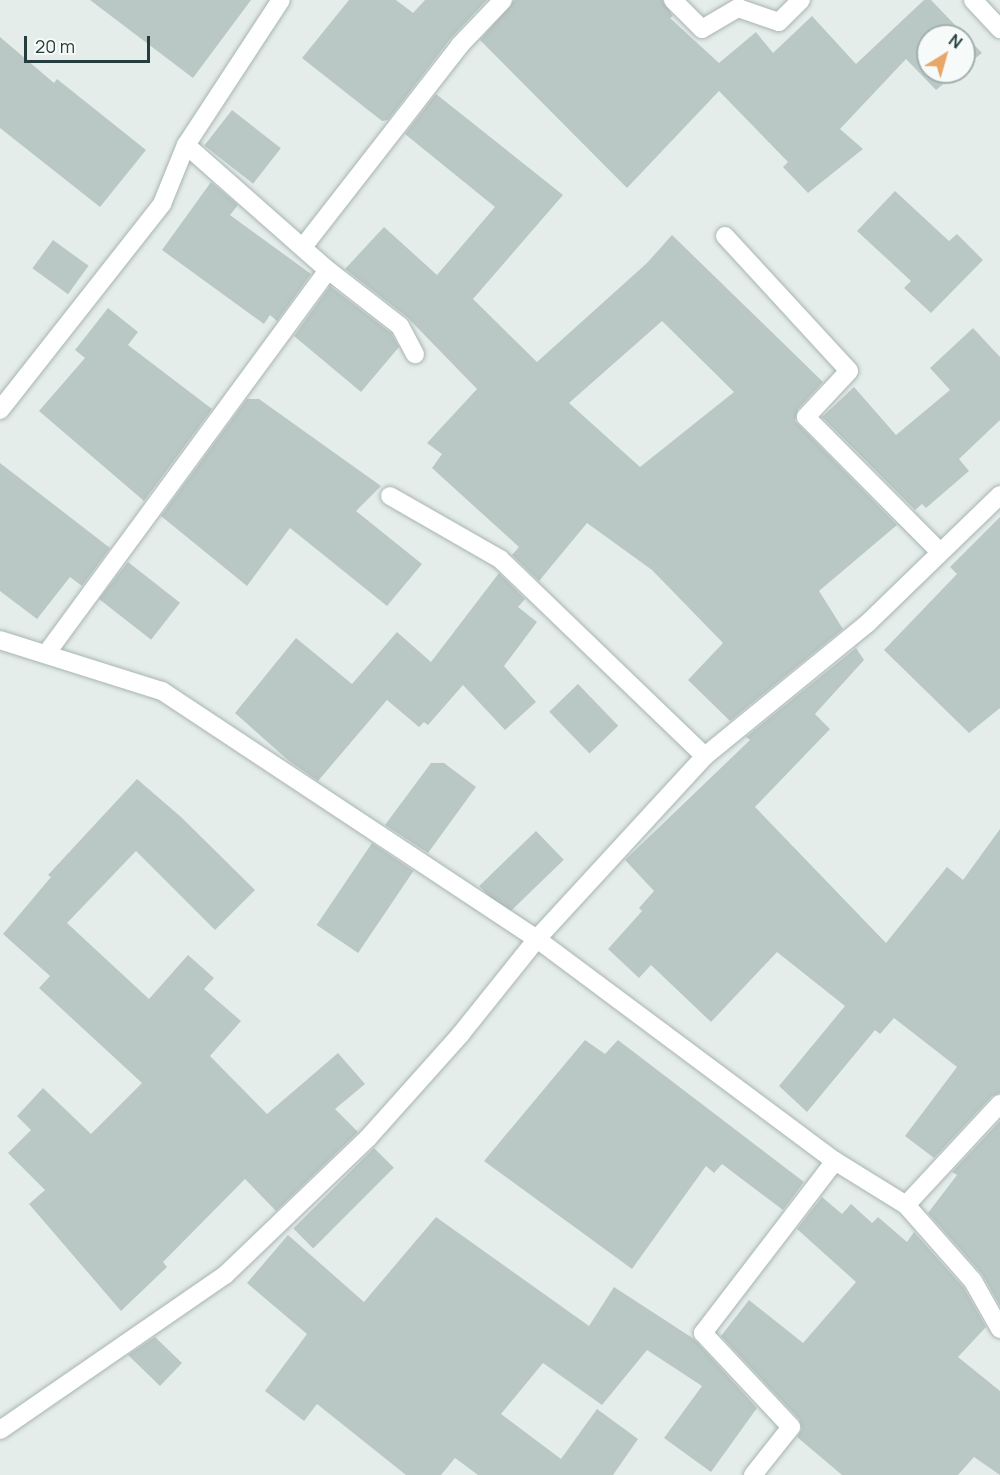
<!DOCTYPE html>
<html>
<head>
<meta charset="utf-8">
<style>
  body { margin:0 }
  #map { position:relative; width:1000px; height:1475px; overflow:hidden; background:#e5edeb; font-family:Manrope,sans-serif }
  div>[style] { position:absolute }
  .building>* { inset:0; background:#bac8c5; transform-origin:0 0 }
  .roads { filter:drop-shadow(0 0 2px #a8b5b3) drop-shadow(0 0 2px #a8b5b3) }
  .minor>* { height:18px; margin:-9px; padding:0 9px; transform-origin:9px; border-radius:9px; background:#fff }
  span { translate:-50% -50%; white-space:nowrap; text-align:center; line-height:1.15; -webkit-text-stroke:5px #f6faf9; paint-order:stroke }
  .north { position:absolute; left:916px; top:24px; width:60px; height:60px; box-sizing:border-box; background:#f6faf9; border:2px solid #a2afae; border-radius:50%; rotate:37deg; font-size:16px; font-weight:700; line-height:24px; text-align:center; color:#253e3d }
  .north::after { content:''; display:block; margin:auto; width:21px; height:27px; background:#e8a668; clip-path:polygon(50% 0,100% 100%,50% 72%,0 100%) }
  .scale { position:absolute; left:24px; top:36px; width:126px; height:27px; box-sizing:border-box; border:3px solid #253e3d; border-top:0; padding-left:8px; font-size:18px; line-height:21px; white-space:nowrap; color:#253e3d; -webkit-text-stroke:4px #f6faf9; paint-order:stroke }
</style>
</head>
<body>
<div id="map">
  <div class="building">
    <i style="clip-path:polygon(90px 0,251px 0,193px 78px)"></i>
    <i style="clip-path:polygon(349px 0,396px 0,413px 13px,425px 0,487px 0,451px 38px,388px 120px,382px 121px,302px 58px)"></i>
    <i style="clip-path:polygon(514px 0,662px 0,673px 16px,670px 18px,719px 63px,756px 32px,773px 53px,812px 16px,856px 64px,924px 0,931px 0,982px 53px,964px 67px,964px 36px,928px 36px,928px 72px,958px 72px,936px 90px,906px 59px,840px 129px,863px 149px,808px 193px,783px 167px,788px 162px,719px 91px,627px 188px,480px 40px)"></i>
    <i style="clip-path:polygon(0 37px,54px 83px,57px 79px,146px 150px,100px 207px,0 128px)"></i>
    <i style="clip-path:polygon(evenodd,436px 94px,563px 195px,473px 299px,537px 362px,647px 263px,672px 235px,823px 382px,798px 409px,795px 421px,897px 525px,819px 591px,843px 629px,730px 721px,688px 680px,723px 643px,652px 570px,587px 523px,539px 581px,512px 555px,519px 547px,432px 468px,442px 454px,427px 443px,477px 389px,407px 317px,345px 269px,384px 227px,437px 275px,495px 207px,405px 134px,436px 94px,662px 321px,734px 392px,640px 467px,569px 403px,662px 321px)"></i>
    <i style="left:232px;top:110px;width:62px;height:45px;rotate:38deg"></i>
    <i style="clip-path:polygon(211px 182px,238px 205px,230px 215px,311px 274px,277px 321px,270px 315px,264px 324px,162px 250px)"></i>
    <i style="clip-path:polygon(895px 191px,949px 241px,957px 234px,983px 260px,931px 313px,904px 288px,911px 281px,857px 231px)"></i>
    <i style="left:53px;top:240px;width:44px;height:35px;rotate:36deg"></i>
    <i style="clip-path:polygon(330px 286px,391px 333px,399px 347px,361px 392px,294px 336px)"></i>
    <i style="clip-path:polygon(108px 308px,138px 332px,128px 345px,212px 409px,144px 501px,39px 411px,85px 358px,75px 350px)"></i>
    <i style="clip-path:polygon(973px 328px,1000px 357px,1000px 420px,959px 459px,969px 471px,926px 508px,922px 504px,915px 510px,822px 417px,854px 387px,896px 435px,950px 390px,930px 368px)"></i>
    <i style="clip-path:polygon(247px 399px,259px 399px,381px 486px,356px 511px,422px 564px,387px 606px,290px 528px,247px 586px,161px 516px)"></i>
    <i style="clip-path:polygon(0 463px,110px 548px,82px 586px,70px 577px,37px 619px,0 591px)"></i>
    <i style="clip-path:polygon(1000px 517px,1000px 708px,969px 733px,884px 650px,957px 574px,950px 567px)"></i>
    <i style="left:128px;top:562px;width:66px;height:47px;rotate:38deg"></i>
    <i style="clip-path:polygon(499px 573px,525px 599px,518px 607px,537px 622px,504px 666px,536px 702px,505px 730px,463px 685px,428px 725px,424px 722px,419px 727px,387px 700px,318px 781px,289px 761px,235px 713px,296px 638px,352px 684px,397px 632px,431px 662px)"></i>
    <i style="clip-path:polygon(856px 648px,864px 660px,815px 714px,830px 729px,755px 807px,886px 943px,947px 867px,963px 880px,1000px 829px,1000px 1093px,992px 1096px,934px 1158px,905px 1136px,957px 1067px,894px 1018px,880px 1034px,875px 1030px,807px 1112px,779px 1086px,845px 1006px,777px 952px,711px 1022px,651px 965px,639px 978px,608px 949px,642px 911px,639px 908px,654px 891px,625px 860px,750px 740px,746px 737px)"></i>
    <i style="left:578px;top:684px;width:58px;height:40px;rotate:46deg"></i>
    <i style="clip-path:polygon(431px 763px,444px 763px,476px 787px,428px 853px,385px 825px)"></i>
    <i style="clip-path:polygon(137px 779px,181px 817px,255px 890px,215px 930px,136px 851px,67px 923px,149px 999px,188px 955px,214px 978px,204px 989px,241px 1021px,210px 1056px,267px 1114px,338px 1053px,365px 1084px,335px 1109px,358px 1132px,276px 1211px,245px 1179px,163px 1262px,167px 1267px,121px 1311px,29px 1204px,45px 1190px,8px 1153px,31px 1130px,17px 1116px,43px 1088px,91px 1134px,142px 1083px,39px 988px,50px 976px,3px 934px,51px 877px,48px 875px)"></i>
    <i style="left:536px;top:831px;width:40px;height:79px;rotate:46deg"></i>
    <i style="left:372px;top:843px;width:50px;height:99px;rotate:34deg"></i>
    <i style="clip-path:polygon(585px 1040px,605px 1054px,618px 1040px,804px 1182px,783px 1210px,722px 1164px,714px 1173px,706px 1166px,632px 1269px,484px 1161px)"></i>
    <i style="clip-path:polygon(1000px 1121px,1000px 1306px,982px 1274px,928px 1213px,957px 1175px,952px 1172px)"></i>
    <i style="left:374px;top:1148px;width:28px;height:114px;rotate:45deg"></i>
    <i style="clip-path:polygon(822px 1197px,842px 1214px,851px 1204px,872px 1223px,878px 1217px,907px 1242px,914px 1232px,964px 1288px,986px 1327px,958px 1357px,1000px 1391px,1000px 1475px,974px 1457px,958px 1475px,842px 1475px,797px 1437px,802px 1429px,799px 1419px,721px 1336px,749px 1300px,803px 1343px,856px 1282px,797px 1229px)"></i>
    <i style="clip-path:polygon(436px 1217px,589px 1326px,614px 1287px,694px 1339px,757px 1408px,711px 1472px,664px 1438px,702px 1386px,647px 1350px,602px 1405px,543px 1363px,501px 1414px,561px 1459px,597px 1409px,638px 1439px,613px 1475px,478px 1475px,455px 1458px,441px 1475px,406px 1475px,317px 1404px,304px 1421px,265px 1391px,307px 1334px,247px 1283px,288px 1235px,364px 1302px)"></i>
    <i style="clip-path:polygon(155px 1337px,182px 1363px,160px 1386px,128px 1355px)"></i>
  </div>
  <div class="roads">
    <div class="minor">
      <i style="left:673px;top:0;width:41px;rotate:45deg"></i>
      <i style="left:702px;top:29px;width:42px;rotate:-30.3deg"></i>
      <i style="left:738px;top:8px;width:43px;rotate:18.9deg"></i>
      <i style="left:779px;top:22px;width:31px;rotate:-45deg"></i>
      <i style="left:973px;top:0;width:40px;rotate:47deg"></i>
      <i style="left:186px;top:145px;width:189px;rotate:41.4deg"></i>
      <i style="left:328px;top:270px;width:91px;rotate:37.9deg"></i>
      <i style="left:400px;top:326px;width:32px;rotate:62deg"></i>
      <i style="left:725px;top:236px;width:183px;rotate:47.4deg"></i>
      <i style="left:849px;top:371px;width:63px;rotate:133.1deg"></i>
      <i style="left:806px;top:417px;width:190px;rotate:45.2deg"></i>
      <i style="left:303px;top:247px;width:256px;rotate:-52.1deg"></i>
      <i style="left:460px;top:45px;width:62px;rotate:-46.3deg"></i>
      <i style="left:0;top:410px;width:262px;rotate:-51.8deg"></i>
      <i style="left:162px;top:204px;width:64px;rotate:-67.9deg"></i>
      <i style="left:186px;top:145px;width:173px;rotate:-56.8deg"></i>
      <i style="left:1000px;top:495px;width:184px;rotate:135.9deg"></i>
      <i style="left:868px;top:623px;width:210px;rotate:140.8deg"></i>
      <i style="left:705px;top:756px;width:248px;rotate:132.6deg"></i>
      <i style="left:537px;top:939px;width:372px;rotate:36.7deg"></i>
      <i style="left:835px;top:1161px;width:84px;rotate:31.8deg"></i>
      <i style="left:906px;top:1205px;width:101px;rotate:48.6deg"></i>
      <i style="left:973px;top:1281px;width:55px;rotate:60.6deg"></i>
      <i style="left:390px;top:496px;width:127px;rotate:29.8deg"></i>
      <i style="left:500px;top:559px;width:284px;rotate:43.9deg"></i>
      <i style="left:0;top:640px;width:170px;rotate:17.5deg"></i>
      <i style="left:162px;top:691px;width:450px;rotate:33.5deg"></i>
      <i style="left:537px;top:939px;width:122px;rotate:128.7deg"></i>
      <i style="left:461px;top:1034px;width:140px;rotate:131.8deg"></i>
      <i style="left:368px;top:1138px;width:198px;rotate:136.2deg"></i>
      <i style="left:225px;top:1275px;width:273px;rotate:145.4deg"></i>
      <i style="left:46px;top:654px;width:476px;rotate:-53.7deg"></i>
      <i style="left:906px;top:1205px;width:138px;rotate:-47.1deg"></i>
      <i style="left:753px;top:1475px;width:61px;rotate:-51.6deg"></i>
      <i style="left:791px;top:1427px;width:129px;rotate:-133.1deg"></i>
      <i style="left:703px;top:1333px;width:217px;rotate:-52.5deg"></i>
    </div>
  </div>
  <div class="north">N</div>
  <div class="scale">20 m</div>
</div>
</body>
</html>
